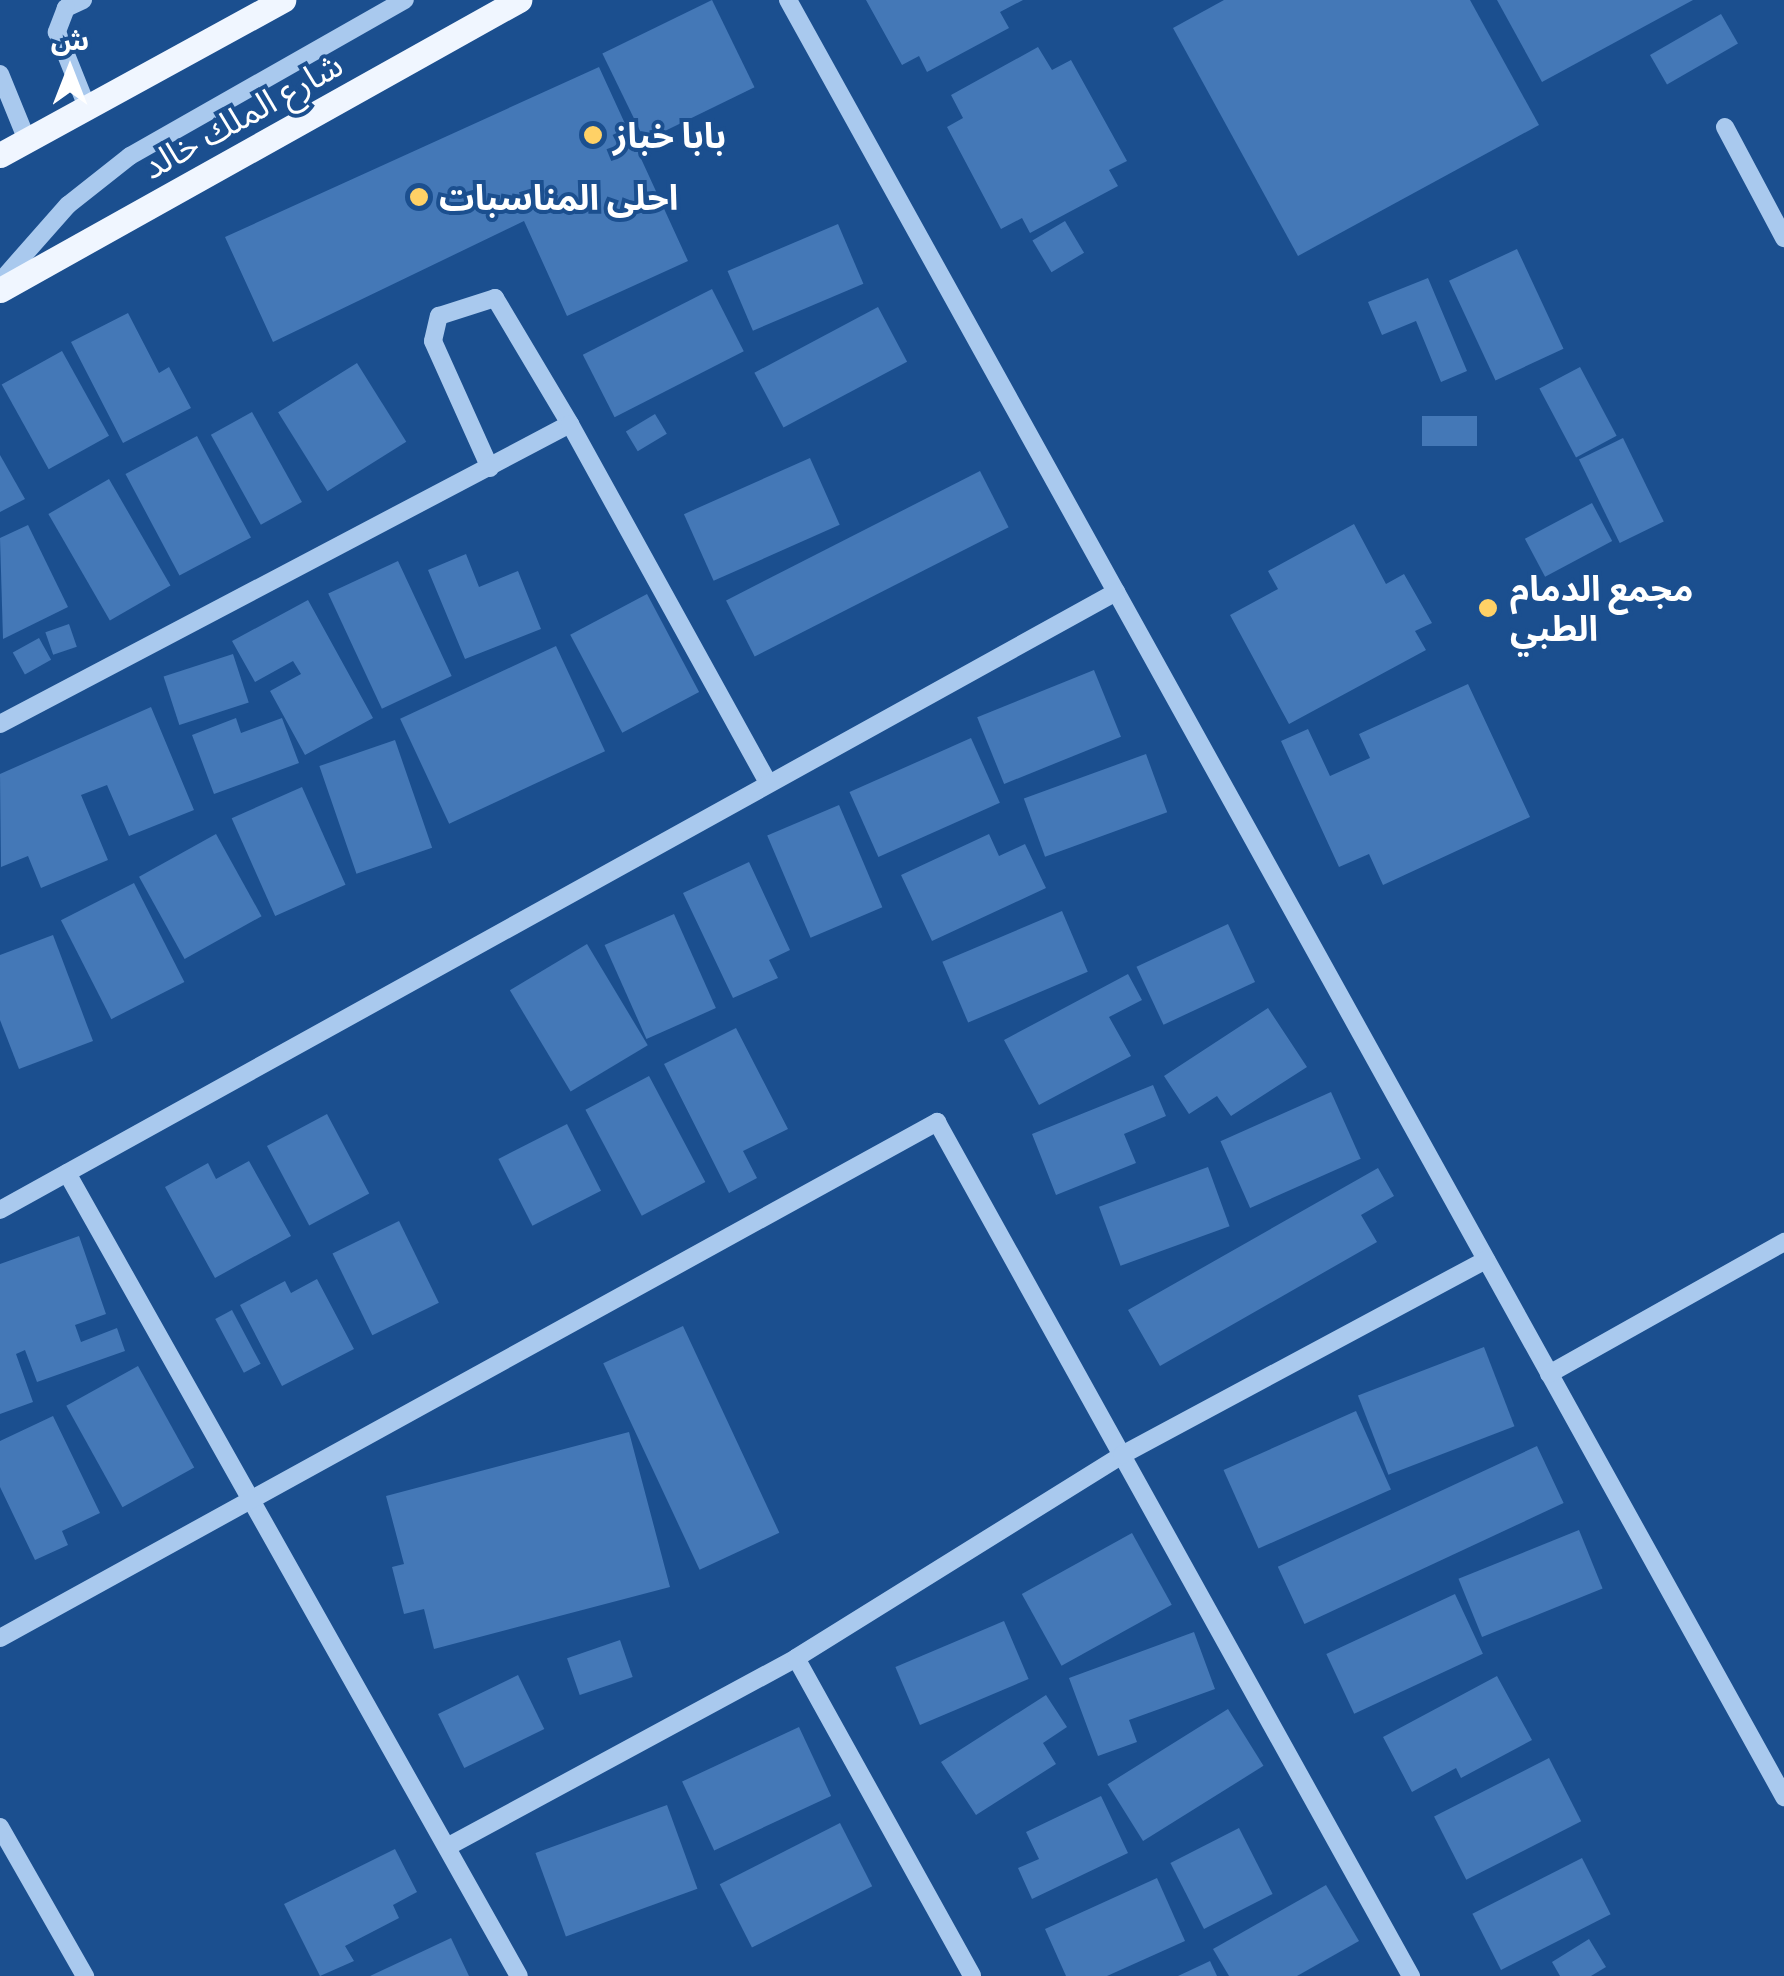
<!DOCTYPE html>
<html>
<head>
<meta charset="utf-8">
<style>
  body { margin:0 }
  #map { position:relative; width:1784px; height:1976px; overflow:hidden; background:#1b4f8f; font-family:"Titillium Web","Noto Sans Arabic",sans-serif }
  div>[style] { position:absolute }
  .building>* { inset:0; background:#4478b7; transform-origin:0 0 }
  .minor>* { height:18px; margin:-9px; padding:0 9px; transform-origin:9px; border-radius:9px; background:#a9c9ee }
  .major>* { height:25px; margin:-12.5px; padding:0 12.5px; transform-origin:12.5px; border-radius:12.5px; background:#f0f6ff }
  .dots>* { width:28px; height:28px; translate:-50% -50%; box-sizing:border-box; border:5px solid #1b4f8f; border-radius:50% }
  span { translate:-50% -50%; white-space:nowrap; text-align:center; line-height:1.15; -webkit-text-stroke:8px #1b4f8f; paint-order:stroke }
  .street-label { font-size:35px; color:#fff }
  .poi-label { font-size:35px; color:#fff; font-weight:700 }
  .left { translate:0 -50%; text-align:left }
  .north { position:absolute; left:20px; top:20px; width:100px; height:100px; -webkit-text-stroke:8px #1b4f8f; paint-order:stroke; rotate:0deg; font-size:28px; font-weight:700; line-height:40px; text-align:center; color:#fff }
  .north::after { content:''; display:block; margin:auto; width:35px; height:45px; background:#fff; clip-path:polygon(50% 0,100% 100%,50% 72%,0 100%) }
</style>
</head>
<body>
<div id="map">
  <div class="building">
    <i style="left:712px;top:0;width:97px;height:122px;rotate:64deg"></i>
    <i style="clip-path:polygon(866px 0,1023px 0,1000px 12px,1009px 28px,927px 72px,919px 56px,902px 65px)"></i>
    <i style="clip-path:polygon(1224px 0,1470px 0,1539px 125px,1298px 256px,1173px 28px)"></i>
    <i style="clip-path:polygon(1497px 0,1693px 0,1542px 82px)"></i>
    <i style="left:1721px;top:14px;width:34px;height:82px;rotate:60deg"></i>
    <i style="clip-path:polygon(1038px 47px,1052px 70px,1071px 60px,1127px 161px,1109px 170px,1118px 186px,1030px 233px,1022px 218px,1001px 229px,947px 127px,963px 118px,951px 95px)"></i>
    <i style="clip-path:polygon(599px 67px,688px 261px,567px 316px,524px 221px,273px 342px,225px 237px)"></i>
    <i style="left:1065px;top:221px;width:37px;height:38px;rotate:59deg"></i>
    <i style="left:838px;top:224px;width:65px;height:120px;rotate:67deg"></i>
    <i style="left:1517px;top:249px;width:110px;height:75px;rotate:65deg"></i>
    <i style="clip-path:polygon(1428px 278px,1467px 371px,1441px 382px,1416px 321px,1382px 335px,1368px 302px)"></i>
    <i style="left:712px;top:289px;width:70px;height:145px;rotate:63deg"></i>
    <i style="left:878px;top:307px;width:62px;height:140px;rotate:62deg"></i>
    <i style="clip-path:polygon(128px 313px,159px 373px,169px 367px,191px 408px,123px 443px,71px 342px)"></i>
    <i style="left:62px;top:351px;width:97px;height:69px;rotate:61deg"></i>
    <i style="left:357px;top:363px;width:93px;height:93px;rotate:58deg"></i>
    <i style="left:1580px;top:367px;width:78px;height:46px;rotate:62deg"></i>
    <i style="left:252px;top:412px;width:103px;height:47px;rotate:61deg"></i>
    <i style="left:655px;top:414px;width:23px;height:34px;rotate:59deg"></i>
    <i style="left:1477px;top:416px;width:30px;height:55px;rotate:90deg"></i>
    <i style="left:197px;top:436px;width:115px;height:81px;rotate:62deg"></i>
    <i style="left:1623px;top:438px;width:93px;height:49px;rotate:64deg"></i>
    <i style="clip-path:polygon(0 455px,25px 499px,0 512px)"></i>
    <i style="left:810px;top:458px;width:73px;height:138px;rotate:66deg"></i>
    <i style="left:980px;top:471px;width:63px;height:285px;rotate:63deg"></i>
    <i style="left:109px;top:479px;width:123px;height:70px;rotate:60deg"></i>
    <i style="left:1592px;top:503px;width:43px;height:76px;rotate:62deg"></i>
    <i style="clip-path:polygon(1354px 524px,1386px 584px,1404px 574px,1432px 623px,1415px 631px,1426px 650px,1289px 724px,1230px 615px,1278px 589px,1268px 571px)"></i>
    <i style="clip-path:polygon(28px 525px,68px 607px,3px 639px,0 538px)"></i>
    <i style="clip-path:polygon(466px 554px,479px 587px,518px 571px,541px 629px,465px 659px,428px 570px)"></i>
    <i style="left:398px;top:561px;width:127px;height:77px;rotate:65deg"></i>
    <i style="left:647px;top:594px;width:111px;height:87px;rotate:62deg"></i>
    <i style="clip-path:polygon(308px 600px,373px 718px,305px 755px,270px 691px,301px 674px,293px 661px,255px 682px,232px 641px)"></i>
    <i style="left:69px;top:624px;width:24px;height:25px;rotate:71deg"></i>
    <i style="left:39px;top:638px;width:25px;height:30px;rotate:61deg"></i>
    <i style="left:556px;top:646px;width:116px;height:172px;rotate:65deg"></i>
    <i style="left:233px;top:654px;width:51px;height:73px;rotate:72deg"></i>
    <i style="left:1094px;top:670px;width:72px;height:126px;rotate:68deg"></i>
    <i style="clip-path:polygon(1468px 684px,1530px 817px,1383px 885px,1369px 854px,1339px 867px,1281px 741px,1308px 729px,1330px 776px,1370px 758px,1359px 734px)"></i>
    <i style="clip-path:polygon(151px 707px,194px 810px,129px 836px,107px 785px,81px 795px,108px 860px,41px 888px,28px 856px,1px 867px,0 774px)"></i>
    <i style="clip-path:polygon(236px 718px,241px 733px,282px 718px,299px 763px,214px 794px,192px 735px)"></i>
    <i style="left:971px;top:738px;width:71px;height:133px;rotate:66deg"></i>
    <i style="left:395px;top:740px;width:114px;height:80px;rotate:71deg"></i>
    <i style="left:1146px;top:754px;width:62px;height:130px;rotate:70deg"></i>
    <i style="left:302px;top:787px;width:107px;height:77px;rotate:66deg"></i>
    <i style="left:839px;top:805px;width:111px;height:78px;rotate:67deg"></i>
    <i style="left:216px;top:834px;width:94px;height:88px;rotate:61deg"></i>
    <i style="clip-path:polygon(989px 834px,999px 856px,1025px 844px,1046px 888px,932px 941px,901px 875px)"></i>
    <i style="clip-path:polygon(749px 862px,790px 950px,769px 960px,778px 978px,733px 998px,683px 893px)"></i>
    <i style="left:134px;top:883px;width:111px;height:82px;rotate:63deg"></i>
    <i style="left:1062px;top:911px;width:66px;height:130px;rotate:67deg"></i>
    <i style="left:674px;top:914px;width:103px;height:76px;rotate:66deg"></i>
    <i style="left:1228px;top:924px;width:64px;height:101px;rotate:65deg"></i>
    <i style="clip-path:polygon(53px 935px,93px 1041px,19px 1069px,0 1020px,0 955px)"></i>
    <i style="left:587px;top:944px;width:118px;height:90px;rotate:59deg"></i>
    <i style="clip-path:polygon(1128px 974px,1142px 1000px,1109px 1017px,1131px 1056px,1039px 1105px,1004px 1040px)"></i>
    <i style="clip-path:polygon(1268px 1008px,1307px 1067px,1231px 1116px,1217px 1096px,1189px 1114px,1164px 1076px)"></i>
    <i style="clip-path:polygon(736px 1028px,788px 1129px,743px 1151px,757px 1178px,729px 1193px,664px 1064px)"></i>
    <i style="left:649px;top:1076px;width:120px;height:72px;rotate:62deg"></i>
    <i style="clip-path:polygon(1153px 1085px,1166px 1116px,1124px 1134px,1136px 1163px,1056px 1195px,1032px 1134px)"></i>
    <i style="left:1331px;top:1092px;width:73px;height:121px;rotate:66deg"></i>
    <i style="left:327px;top:1114px;width:90px;height:68px;rotate:62deg"></i>
    <i style="left:567px;top:1124px;width:75px;height:77px;rotate:63deg"></i>
    <i style="clip-path:polygon(249px 1161px,291px 1236px,215px 1278px,165px 1187px,208px 1163px,216px 1179px)"></i>
    <i style="left:1208px;top:1167px;width:63px;height:116px;rotate:70deg"></i>
    <i style="clip-path:polygon(1378px 1168px,1394px 1196px,1361px 1215px,1377px 1242px,1160px 1366px,1128px 1310px)"></i>
    <i style="left:399px;top:1221px;width:91px;height:74px;rotate:64deg"></i>
    <i style="clip-path:polygon(79px 1236px,106px 1314px,75px 1325px,81px 1342px,117px 1328px,125px 1351px,37px 1382px,25px 1350px,16px 1354px,33px 1402px,0 1414px,0 1264px)"></i>
    <i style="clip-path:polygon(317px 1279px,354px 1349px,282px 1386px,240px 1305px,285px 1281px,291px 1293px)"></i>
    <i style="left:232px;top:1310px;width:61px;height:19px;rotate:62deg"></i>
    <i style="left:683px;top:1326px;width:228px;height:88px;rotate:65deg"></i>
    <i style="left:1484px;top:1347px;width:85px;height:135px;rotate:69deg"></i>
    <i style="left:138px;top:1366px;width:116px;height:82px;rotate:61deg"></i>
    <i style="left:1356px;top:1411px;width:86px;height:145px;rotate:66deg"></i>
    <i style="clip-path:polygon(53px 1416px,100px 1513px,62px 1531px,68px 1545px,35px 1560px,0 1487px,0 1441px)"></i>
    <i style="clip-path:polygon(629px 1432px,670px 1587px,434px 1649px,424px 1609px,404px 1614px,392px 1567px,404px 1564px,386px 1496px)"></i>
    <i style="left:1537px;top:1446px;width:63px;height:286px;rotate:65deg"></i>
    <i style="left:1579px;top:1530px;width:63px;height:130px;rotate:68deg"></i>
    <i style="left:1132px;top:1533px;width:82px;height:126px;rotate:61deg"></i>
    <i style="left:1455px;top:1594px;width:66px;height:142px;rotate:65deg"></i>
    <i style="left:1004px;top:1621px;width:63px;height:118px;rotate:67deg"></i>
    <i style="clip-path:polygon(1194px 1632px,1215px 1689px,1129px 1720px,1137px 1742px,1098px 1756px,1069px 1678px)"></i>
    <i style="left:620px;top:1640px;width:39px;height:56px;rotate:71deg"></i>
    <i style="left:518px;top:1675px;width:60px;height:89px;rotate:64deg"></i>
    <i style="clip-path:polygon(1497px 1676px,1532px 1740px,1461px 1778px,1456px 1768px,1412px 1792px,1383px 1737px)"></i>
    <i style="clip-path:polygon(1046px 1695px,1067px 1727px,1043px 1743px,1056px 1764px,976px 1815px,941px 1762px)"></i>
    <i style="left:1228px;top:1709px;width:67px;height:142px;rotate:58deg"></i>
    <i style="left:799px;top:1727px;width:76px;height:129px;rotate:65deg"></i>
    <i style="left:1549px;top:1758px;width:71px;height:129px;rotate:63deg"></i>
    <i style="clip-path:polygon(1101px 1796px,1128px 1853px,1032px 1899px,1018px 1868px,1039px 1859px,1026px 1832px)"></i>
    <i style="left:667px;top:1805px;width:89px;height:140px;rotate:70deg"></i>
    <i style="left:840px;top:1823px;width:71px;height:135px;rotate:63deg"></i>
    <i style="left:1239px;top:1828px;width:74px;height:77px;rotate:63deg"></i>
    <i style="clip-path:polygon(395px 1849px,417px 1892px,393px 1905px,399px 1918px,345px 1946px,354px 1961px,320px 1976px,284px 1904px)"></i>
    <i style="left:1582px;top:1858px;width:63px;height:123px;rotate:63deg"></i>
    <i style="clip-path:polygon(1157px 1878px,1185px 1941px,1107px 1976px,1066px 1976px,1045px 1929px)"></i>
    <i style="clip-path:polygon(1326px 1885px,1359px 1941px,1297px 1976px,1229px 1976px,1213px 1949px)"></i>
    <i style="clip-path:polygon(451px 1938px,469px 1976px,370px 1976px)"></i>
    <i style="clip-path:polygon(1589px 1939px,1606px 1967px,1591px 1976px,1560px 1976px,1552px 1962px)"></i>
    <i style="clip-path:polygon(1210px 1961px,1217px 1976px,1178px 1976px)"></i>
  </div>
  <div class="minor">
    <i style="left:83px;top:0;width:19px;rotate:155deg"></i>
    <i style="left:66px;top:8px;width:26px;rotate:111deg"></i>
    <i style="left:57px;top:32px;width:81px;rotate:68.2deg"></i>
    <i style="left:788px;top:0;width:2055px;rotate:61deg"></i>
    <i style="left:0;top:74px;width:71px;rotate:67.8deg"></i>
    <i style="left:1725px;top:127px;width:126px;rotate:62deg"></i>
    <i style="left:0;top:282px;width:103px;rotate:-48.6deg"></i>
    <i style="left:68px;top:205px;width:79px;rotate:-38.3deg"></i>
    <i style="left:130px;top:156px;width:316px;rotate:-29.6deg"></i>
    <i style="left:490px;top:468px;width:139px;rotate:-114.2deg"></i>
    <i style="left:433px;top:341px;width:26px;rotate:-77deg"></i>
    <i style="left:439px;top:316px;width:59px;rotate:-17.8deg"></i>
    <i style="left:495px;top:298px;width:147px;rotate:59.2deg"></i>
    <i style="left:0;top:724px;width:644px;rotate:-27.76deg"></i>
    <i style="left:570px;top:424px;width:408px;rotate:61.1deg"></i>
    <i style="left:67px;top:1173px;width:921px;rotate:60.63deg"></i>
    <i style="left:0;top:1210px;width:1276px;rotate:-28.98deg"></i>
    <i style="left:1549px;top:1374px;width:270px;rotate:-29.3deg"></i>
    <i style="left:0;top:1638px;width:1070px;rotate:-28.84deg"></i>
    <i style="left:937px;top:1122px;width:977px;rotate:60.97deg"></i>
    <i style="left:796px;top:1658px;width:363px;rotate:61deg"></i>
    <i style="left:0;top:1827px;width:172px;rotate:60.3deg"></i>
    <i style="left:447px;top:1847px;width:397px;rotate:-28.4deg"></i>
    <i style="left:796px;top:1658px;width:384px;rotate:-31.9deg"></i>
    <i style="left:1122px;top:1455px;width:413px;rotate:-28.2deg"></i>
  </div>
  <div class="major">
    <i style="left:0;top:155px;width:323px;rotate:-28.7deg"></i>
    <i style="left:0;top:290px;width:595px;rotate:-29.2deg"></i>
  </div>
  <div class="dots">
    <i style="left:593px;top:135px;background:#ffd166"></i>
    <i style="left:419px;top:197px;background:#ffd166"></i>
    <i style="left:1488px;top:608px;background:#ffd166"></i>
  </div>
  <div class="street-label">
    <span style="left:242px;top:115px;rotate:-29deg">شارع الملك خالد</span>
  </div>
  <div class="poi-label">
    <span class="left" style="left:613px;top:135px">بابا خباز</span>
    <span class="left" style="left:439px;top:197px">احلى المناسبات</span>
    <span class="left" style="left:1510px;top:608px">مجمع الدمام<br>الطبي</span>
  </div>
  <div class="north">ش</div>
</div>
</body>
</html>
